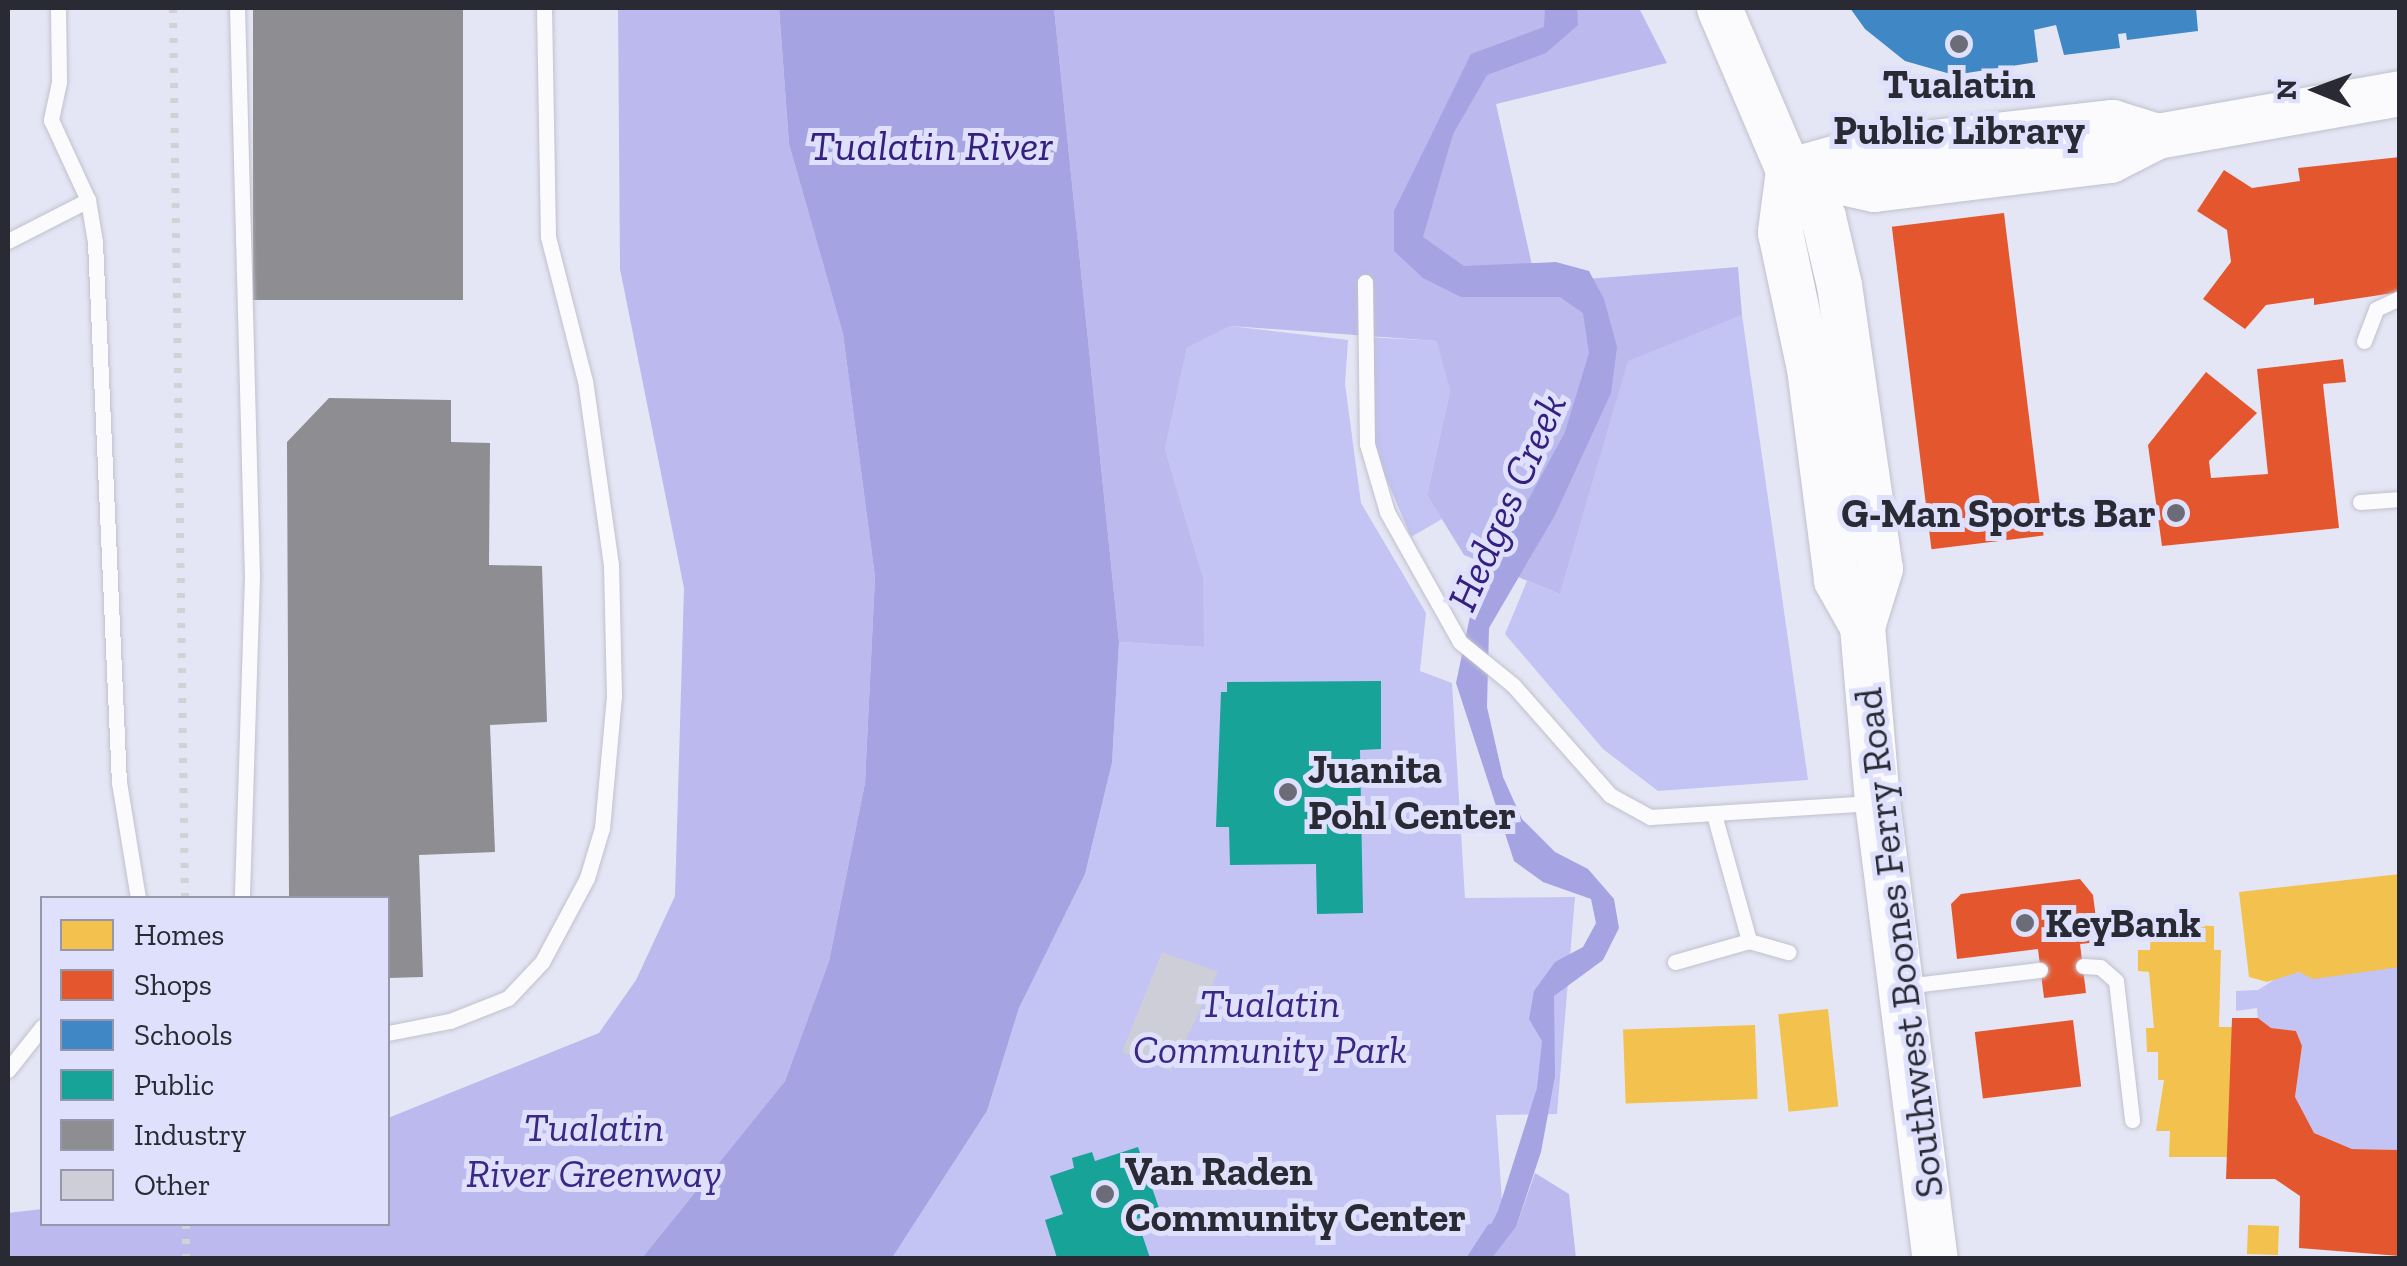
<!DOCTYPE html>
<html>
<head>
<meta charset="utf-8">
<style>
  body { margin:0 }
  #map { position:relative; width:2407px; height:1266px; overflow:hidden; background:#e5e6f5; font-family:"Zilla Slab",serif }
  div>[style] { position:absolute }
  .green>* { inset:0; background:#c3c3f4 }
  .forest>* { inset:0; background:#bbb9ee }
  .water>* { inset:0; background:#a5a3e1 }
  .homes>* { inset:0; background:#f2c14e; transform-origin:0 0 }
  .shops>* { inset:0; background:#e4572e; transform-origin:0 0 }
  .schools>* { inset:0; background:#3f88c5 }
  .public>* { inset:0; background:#17a398 }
  .industry>* { inset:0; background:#8d8d92; transform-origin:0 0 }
  .stream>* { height:11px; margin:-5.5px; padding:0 5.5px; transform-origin:5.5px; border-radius:5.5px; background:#a5a3e1 }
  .building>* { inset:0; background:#ceced9 }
  .roads { filter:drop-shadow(0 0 2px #c1c1cd) drop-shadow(0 0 2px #c1c1cd) }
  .lane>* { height:15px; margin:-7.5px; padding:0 7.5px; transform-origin:7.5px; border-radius:7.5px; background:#fbfbfe }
  .secondary>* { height:45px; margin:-22.5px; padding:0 22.5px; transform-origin:22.5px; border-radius:22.5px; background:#fbfbfe }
  .rail>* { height:8px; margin-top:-4px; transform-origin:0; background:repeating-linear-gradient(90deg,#d1d2d6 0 5px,transparent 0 15px) }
  .dots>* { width:28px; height:28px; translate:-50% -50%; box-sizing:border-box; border:5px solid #dfe0fb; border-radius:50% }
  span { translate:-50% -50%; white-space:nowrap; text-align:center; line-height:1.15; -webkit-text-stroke:10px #dfe0fb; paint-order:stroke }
  .poi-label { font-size:40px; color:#2a2a34; font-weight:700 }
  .right { translate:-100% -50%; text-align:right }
  .left { translate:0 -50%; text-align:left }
  .street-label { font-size:40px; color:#2a2a34 }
  .park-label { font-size:40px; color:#3a2787; font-style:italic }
  .water-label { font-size:42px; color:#352080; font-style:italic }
  .frame { position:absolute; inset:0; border:10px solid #2a2a34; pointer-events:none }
  .legend { position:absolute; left:40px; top:896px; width:350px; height:330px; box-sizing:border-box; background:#dfe0fb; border:2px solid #9797ab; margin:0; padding:12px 18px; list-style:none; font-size:30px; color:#2a2a34 }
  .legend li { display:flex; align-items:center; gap:20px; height:50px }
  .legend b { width:50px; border:2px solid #9797ab }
  .north { position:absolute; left:2267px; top:40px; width:100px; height:100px; -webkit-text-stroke:8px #dfe0fb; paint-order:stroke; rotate:271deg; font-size:28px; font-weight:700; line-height:40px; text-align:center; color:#2a2a34 }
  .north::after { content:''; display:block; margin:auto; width:35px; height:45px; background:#2a2a34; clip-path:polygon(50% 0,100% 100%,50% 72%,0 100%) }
</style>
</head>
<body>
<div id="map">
  <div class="green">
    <i style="clip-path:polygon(1742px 315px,1808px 780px,1658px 791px,1603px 749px,1505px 634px,1527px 581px,1560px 594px,1628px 360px)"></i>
    <i style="clip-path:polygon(1231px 326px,1348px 340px,1345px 384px,1361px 503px,1426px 613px,1420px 671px,1452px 683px,1465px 898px,1575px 897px,1557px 1114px,1496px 1115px,1506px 1258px,892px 1258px,987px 1111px,1019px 1008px,1085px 874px,1112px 763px,1119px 642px,1203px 647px,1203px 577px,1165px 449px,1187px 348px)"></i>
    <i style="clip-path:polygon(1367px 337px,1438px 341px,1450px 391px,1427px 495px,1442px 519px,1411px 537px,1375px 452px)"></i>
    <i style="clip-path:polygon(2399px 967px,2399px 1150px,2352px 1149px,2314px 1133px,2303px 1119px,2295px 1097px,2302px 1046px,2296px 1031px,2271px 1028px,2258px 1018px,2257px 1008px,2236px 1011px,2236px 991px,2258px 990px,2285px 973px)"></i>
  </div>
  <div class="forest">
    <i style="clip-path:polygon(618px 8px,779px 8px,789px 144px,843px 334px,875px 577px,865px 783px,829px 961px,785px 1081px,642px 1258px,8px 1258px,8px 1213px,42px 1209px,42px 1224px,388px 1224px,388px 1118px,599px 1033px,636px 980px,675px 896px,684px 588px,620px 269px)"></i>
    <i style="clip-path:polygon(1054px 8px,1639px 8px,1667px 63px,1496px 104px,1536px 283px,1738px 267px,1742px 315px,1628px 361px,1560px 594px,1464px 555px,1427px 495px,1450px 391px,1437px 341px,1231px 326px,1187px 348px,1165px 449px,1203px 577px,1204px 647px,1119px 642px)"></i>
    <i style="clip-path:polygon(1535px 1173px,1569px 1194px,1576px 1258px,1492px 1258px,1516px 1227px)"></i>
  </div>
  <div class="water">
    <i style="clip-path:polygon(779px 8px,1054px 8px,1119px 642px,1112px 763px,1085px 874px,1019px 1008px,987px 1111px,892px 1258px,642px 1258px,785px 1081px,829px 961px,865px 783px,875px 577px,843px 334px,789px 144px)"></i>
    <i style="clip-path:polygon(1545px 8px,1577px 8px,1578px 25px,1546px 53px,1487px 75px,1453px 134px,1423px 237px,1464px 266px,1556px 262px,1589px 271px,1604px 299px,1617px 347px,1611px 393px,1555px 515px,1489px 628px,1487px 707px,1503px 777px,1522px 819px,1555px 852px,1588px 869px,1614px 899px,1619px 928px,1603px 960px,1554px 996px,1555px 1076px,1541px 1152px,1516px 1227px,1492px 1258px,1465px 1258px,1480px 1246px,1498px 1211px,1537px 1088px,1542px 1041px,1529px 1019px,1534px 991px,1555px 962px,1583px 947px,1596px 923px,1591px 899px,1543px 882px,1514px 861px,1456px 683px,1473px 602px,1565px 432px,1589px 353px,1583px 313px,1560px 297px,1461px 297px,1423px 278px,1394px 251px,1394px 211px,1471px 54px,1544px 27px)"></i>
  </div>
  <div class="homes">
    <i style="clip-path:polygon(2400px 874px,2400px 967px,2313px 979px,2299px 972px,2267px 982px,2249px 977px,2239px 892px)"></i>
    <i style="clip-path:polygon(2151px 924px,2214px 926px,2214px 950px,2221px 950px,2219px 1027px,2232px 1027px,2231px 1157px,2169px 1157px,2170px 1131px,2156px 1131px,2164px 1080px,2158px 1080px,2158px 1052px,2147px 1052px,2146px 1028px,2154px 1028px,2149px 972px,2138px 971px,2138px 950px,2150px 950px)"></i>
    <i style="left:1828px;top:1009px;width:98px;height:50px;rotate:84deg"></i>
    <i style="left:1755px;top:1025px;width:74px;height:132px;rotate:88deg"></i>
    <i style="left:2248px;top:1225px;width:31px;height:29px;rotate:2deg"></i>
  </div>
  <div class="shops">
    <i style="clip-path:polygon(2400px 157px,2400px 292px,2314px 305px,2314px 298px,2266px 305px,2245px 329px,2203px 299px,2231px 262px,2227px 230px,2197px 211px,2224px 170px,2252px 188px,2300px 181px,2298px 168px)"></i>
    <i style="left:2004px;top:213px;width:325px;height:113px;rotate:83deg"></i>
    <i style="clip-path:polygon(2343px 359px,2346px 382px,2323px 384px,2339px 528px,2162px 546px,2148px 445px,2206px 372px,2257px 413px,2209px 461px,2211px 478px,2268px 474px,2257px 369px)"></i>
    <i style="clip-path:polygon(2080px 879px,2093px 895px,2099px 942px,2080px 944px,2086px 993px,2044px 998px,2038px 949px,1957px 959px,1951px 904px,1961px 894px)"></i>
    <i style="clip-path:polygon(2232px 1018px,2258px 1018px,2271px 1028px,2296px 1031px,2302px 1046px,2295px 1097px,2314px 1133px,2352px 1149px,2400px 1150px,2400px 1256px,2299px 1248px,2300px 1196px,2275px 1179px,2226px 1179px)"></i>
    <i style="left:2073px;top:1020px;width:67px;height:99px;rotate:83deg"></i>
  </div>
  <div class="schools">
    <i style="clip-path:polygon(1850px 8px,2196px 8px,2198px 31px,2127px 40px,2126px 33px,2118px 34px,2120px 48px,2064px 55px,2056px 25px,2034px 30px,2038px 62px,1954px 75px,1905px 61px,1865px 29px)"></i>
  </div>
  <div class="public">
    <i style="clip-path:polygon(1381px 681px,1381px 749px,1360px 750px,1363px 913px,1317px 914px,1316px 864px,1230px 865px,1229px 827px,1216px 827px,1221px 692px,1227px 692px,1227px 682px)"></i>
    <i style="clip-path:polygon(1138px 1147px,1160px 1211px,1137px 1219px,1150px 1258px,1057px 1258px,1045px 1220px,1063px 1214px,1050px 1176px,1074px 1168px,1072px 1158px,1092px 1152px,1095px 1161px)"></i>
  </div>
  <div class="industry">
    <i style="left:253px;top:8px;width:210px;height:292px"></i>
    <i style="clip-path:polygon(329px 398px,451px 400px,451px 442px,490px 443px,489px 565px,542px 566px,547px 722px,490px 725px,495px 852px,419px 855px,423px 977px,388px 978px,388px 898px,289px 898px,287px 442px)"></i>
  </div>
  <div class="stream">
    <i style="left:1472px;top:1258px;width:35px;rotate:-57deg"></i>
  </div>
  <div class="building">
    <i style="clip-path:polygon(1162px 952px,1218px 972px,1171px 1071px,1122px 1052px)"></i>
  </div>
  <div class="roads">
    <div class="lane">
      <i style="left:58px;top:8px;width:74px;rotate:89.2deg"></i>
      <i style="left:59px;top:82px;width:39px;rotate:102deg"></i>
      <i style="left:51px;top:120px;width:88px;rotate:65.2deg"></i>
      <i style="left:88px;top:200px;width:43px;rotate:80.5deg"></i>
      <i style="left:95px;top:242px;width:541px;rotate:87.46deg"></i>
      <i style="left:119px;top:782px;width:118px;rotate:80.7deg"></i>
      <i style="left:237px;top:8px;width:568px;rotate:88.49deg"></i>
      <i style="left:252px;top:576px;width:322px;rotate:91.8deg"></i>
      <i style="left:8px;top:241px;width:90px;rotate:-27.1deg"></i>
      <i style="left:1365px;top:282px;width:162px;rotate:89.3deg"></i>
      <i style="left:1367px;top:444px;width:71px;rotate:73.6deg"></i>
      <i style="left:1387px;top:512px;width:149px;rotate:60.7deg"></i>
      <i style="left:1460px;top:642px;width:68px;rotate:39.1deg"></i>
      <i style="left:1513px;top:685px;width:147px;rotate:48.6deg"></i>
      <i style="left:1610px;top:795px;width:46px;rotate:28.8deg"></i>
      <i style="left:1650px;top:817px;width:223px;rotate:-3.6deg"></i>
      <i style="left:2364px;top:341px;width:34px;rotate:-69deg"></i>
      <i style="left:2376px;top:309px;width:26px;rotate:-25deg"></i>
      <i style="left:2360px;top:502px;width:40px;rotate:-4.3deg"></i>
      <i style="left:1715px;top:818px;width:128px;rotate:74.5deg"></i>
      <i style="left:1749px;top:941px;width:41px;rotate:15.8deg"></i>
      <i style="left:1675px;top:962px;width:77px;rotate:-15.8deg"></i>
      <i style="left:2083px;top:966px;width:17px;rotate:3deg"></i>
      <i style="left:2100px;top:967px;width:21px;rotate:41deg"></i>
      <i style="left:2116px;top:981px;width:140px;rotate:83.4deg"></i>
      <i style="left:1905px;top:986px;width:136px;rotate:-6.8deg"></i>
      <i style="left:388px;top:1033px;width:63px;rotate:-11deg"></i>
      <i style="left:450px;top:1021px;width:62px;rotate:-21.6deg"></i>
      <i style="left:508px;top:998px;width:50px;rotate:-46.6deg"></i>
      <i style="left:542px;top:962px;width:95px;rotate:-61.8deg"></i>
      <i style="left:587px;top:878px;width:52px;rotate:-73.3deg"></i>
      <i style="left:602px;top:828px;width:133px;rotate:-84.8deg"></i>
      <i style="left:614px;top:696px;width:131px;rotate:-91.3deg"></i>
      <i style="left:611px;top:565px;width:186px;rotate:-98deg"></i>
      <i style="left:585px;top:381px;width:149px;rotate:-104.4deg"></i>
      <i style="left:548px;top:237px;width:229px;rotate:-91deg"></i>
      <i style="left:8px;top:1070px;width:55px;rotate:-51.7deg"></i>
    </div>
    <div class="secondary">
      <i style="left:1719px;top:8px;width:176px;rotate:66.9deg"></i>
      <i style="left:1788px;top:170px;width:59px;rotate:53.3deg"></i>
      <i style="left:1823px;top:217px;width:70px;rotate:76.8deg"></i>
      <i style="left:1839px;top:285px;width:286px;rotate:81.8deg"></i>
      <i style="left:1880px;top:568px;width:61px;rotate:107.2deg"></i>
      <i style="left:1862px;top:626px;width:177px;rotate:85.1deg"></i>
      <i style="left:1877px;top:802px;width:460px;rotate:82.8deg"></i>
      <i style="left:1795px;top:169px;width:70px;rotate:-15.8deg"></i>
      <i style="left:1862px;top:150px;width:252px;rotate:-6.4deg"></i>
      <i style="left:2112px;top:122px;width:47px;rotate:17.3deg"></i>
      <i style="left:1788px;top:170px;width:88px;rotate:12.5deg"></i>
      <i style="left:1874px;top:189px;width:238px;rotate:-7deg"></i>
      <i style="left:2110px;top:160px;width:53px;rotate:-27.1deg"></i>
      <i style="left:2157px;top:136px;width:247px;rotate:-10deg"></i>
      <i style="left:1788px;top:170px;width:63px;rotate:97.4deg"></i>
      <i style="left:1780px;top:232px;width:139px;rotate:78deg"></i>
      <i style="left:1809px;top:368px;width:214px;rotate:82.7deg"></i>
      <i style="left:1836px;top:580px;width:53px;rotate:60.5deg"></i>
    </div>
  </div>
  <div class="rail">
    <i style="left:173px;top:8px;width:890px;rotate:89.23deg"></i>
    <i style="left:186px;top:1224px;width:34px;rotate:90deg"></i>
  </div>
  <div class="dots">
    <i style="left:1959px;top:44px;background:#6b6c78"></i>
    <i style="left:2176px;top:513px;background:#6b6c78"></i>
    <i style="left:1288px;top:792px;background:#6b6c78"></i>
    <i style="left:2025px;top:923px;background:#6b6c78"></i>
    <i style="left:1105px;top:1194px;background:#6b6c78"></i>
  </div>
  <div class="poi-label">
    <span style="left:1959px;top:107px">Tualatin<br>Public Library</span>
    <span class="right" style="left:2156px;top:513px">G-Man Sports Bar</span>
    <span class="left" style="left:1308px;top:792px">Juanita<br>Pohl Center</span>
    <span class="left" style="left:2045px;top:923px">KeyBank</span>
    <span class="left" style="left:1125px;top:1194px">Van Raden<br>Community Center</span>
  </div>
  <div class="street-label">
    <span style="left:1898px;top:943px;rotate:-97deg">Southwest Boones Ferry Road</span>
  </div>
  <div class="park-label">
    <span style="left:1270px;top:1026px">Tualatin<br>Community Park</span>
    <span style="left:594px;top:1150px">Tualatin<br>River Greenway</span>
  </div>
  <div class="water-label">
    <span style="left:931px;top:146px">Tualatin River</span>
    <span style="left:1507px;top:502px;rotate:-66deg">Hedges Creek</span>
  </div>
  <div class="frame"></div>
  <ul class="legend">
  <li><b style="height:28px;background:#f2c14e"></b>Homes</li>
  <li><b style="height:28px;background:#e4572e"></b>Shops</li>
  <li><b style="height:28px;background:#3f88c5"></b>Schools</li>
  <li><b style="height:28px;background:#17a398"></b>Public</li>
  <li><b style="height:28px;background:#8d8d92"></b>Industry</li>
  <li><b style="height:28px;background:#ceced9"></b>Other</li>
  </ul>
  <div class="north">N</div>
</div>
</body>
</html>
